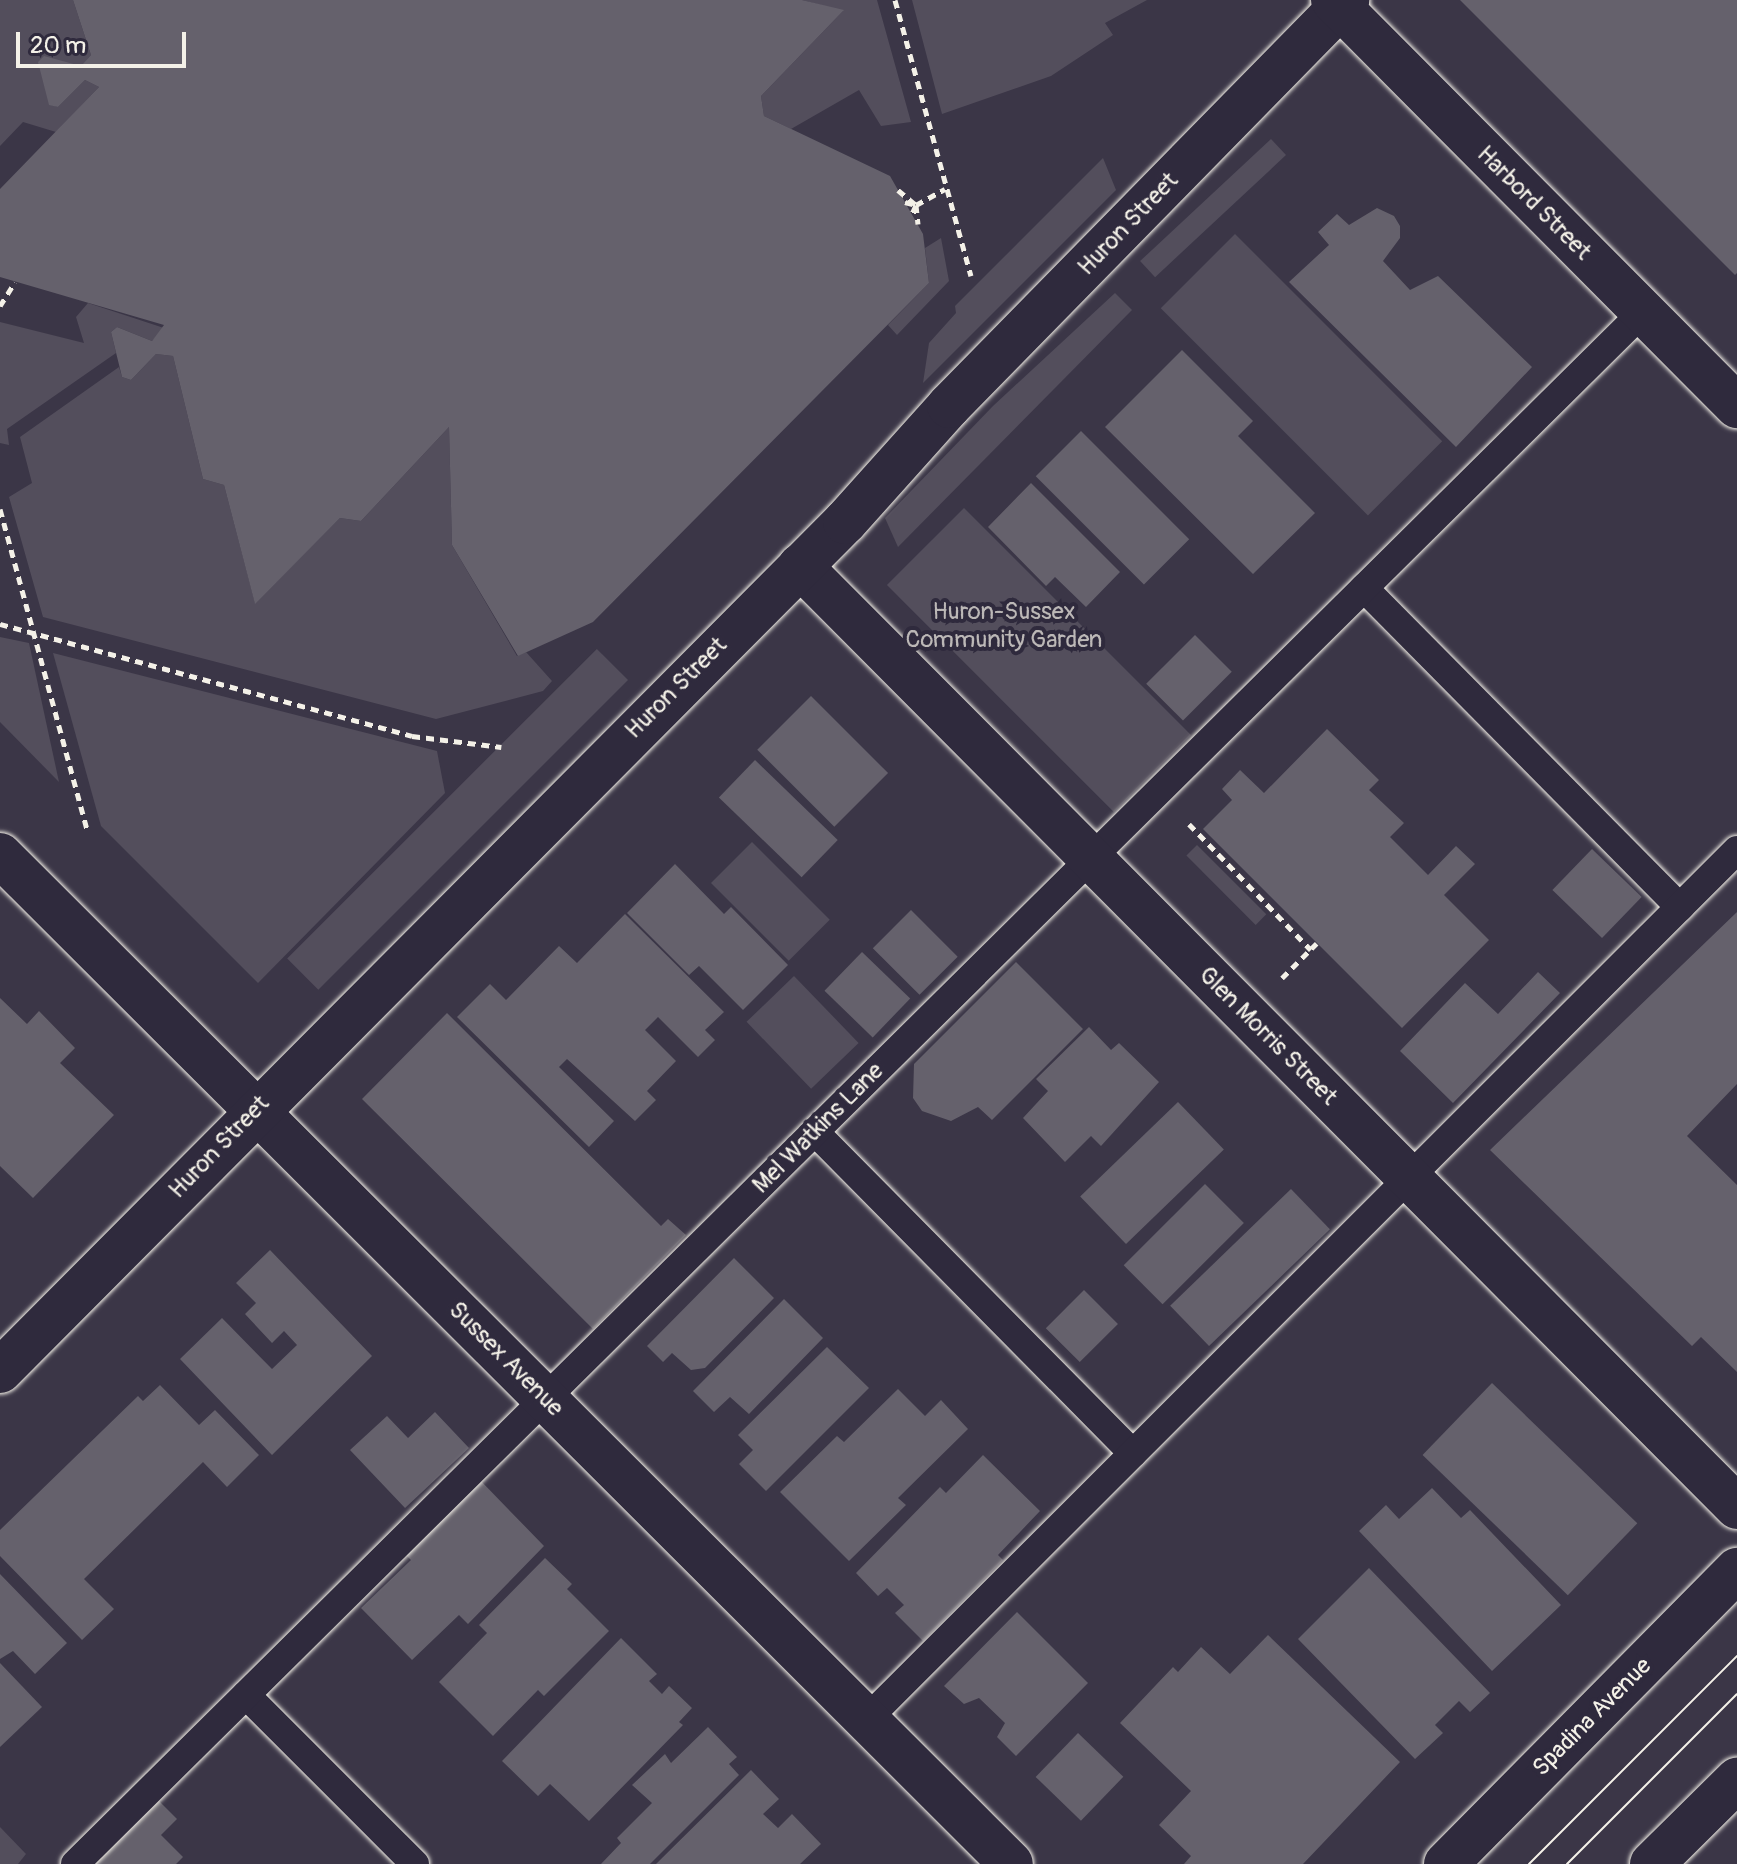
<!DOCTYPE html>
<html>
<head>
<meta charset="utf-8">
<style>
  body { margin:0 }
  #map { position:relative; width:1737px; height:1864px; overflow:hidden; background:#3b3647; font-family:Pangolin,sans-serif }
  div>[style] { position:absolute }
  .green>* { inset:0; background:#534e5c; transform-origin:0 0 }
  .building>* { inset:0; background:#65616c; transform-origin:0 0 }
  .path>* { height:5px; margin-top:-2.5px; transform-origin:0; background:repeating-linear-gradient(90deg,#f4f1e8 0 8px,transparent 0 14px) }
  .roads { filter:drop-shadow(0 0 2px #f4f1e8) drop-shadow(0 0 2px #f4f1e8) }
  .lane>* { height:28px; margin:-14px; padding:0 14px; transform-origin:14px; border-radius:14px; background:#2f2a3d }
  .street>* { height:44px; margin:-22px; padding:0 22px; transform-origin:22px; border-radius:22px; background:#2f2a3d }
  .secondary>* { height:44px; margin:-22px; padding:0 22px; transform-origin:22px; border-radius:22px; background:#2f2a3d }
  .primary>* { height:44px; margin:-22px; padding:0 22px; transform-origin:22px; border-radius:22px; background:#2f2a3d }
  .tram>* { height:2px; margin:-1px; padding:0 1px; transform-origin:1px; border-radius:1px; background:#f4f1e8 }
  span { translate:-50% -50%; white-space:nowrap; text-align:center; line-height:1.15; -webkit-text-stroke:8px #2f2a3d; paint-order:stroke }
  .street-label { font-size:24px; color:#f4f1e8 }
  .park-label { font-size:24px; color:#bcb8b7 }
  .scale { position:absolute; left:16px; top:32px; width:170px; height:36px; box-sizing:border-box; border:4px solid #f4f1e8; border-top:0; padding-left:10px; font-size:24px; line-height:28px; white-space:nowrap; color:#f4f1e8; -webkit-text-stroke:6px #2f2a3d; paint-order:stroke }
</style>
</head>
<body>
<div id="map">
  <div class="green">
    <i style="clip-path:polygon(0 0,73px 0,91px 55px,49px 104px,58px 107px,85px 80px,99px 87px,56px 132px,23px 122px,0 146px)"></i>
    <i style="clip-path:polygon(802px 0,877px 0,911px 122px,881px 126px,859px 90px,791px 129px,764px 116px,761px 96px,843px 11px)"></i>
    <i style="clip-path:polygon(912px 0,1147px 0,1105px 23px,1113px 35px,1051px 76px,942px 114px)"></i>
    <i style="left:1271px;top:139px;width:22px;height:179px;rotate:47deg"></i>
    <i style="clip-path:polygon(1103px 158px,1116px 190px,923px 383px,929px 343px,956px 313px,955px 306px)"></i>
    <i style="left:1235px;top:234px;width:293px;height:105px;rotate:45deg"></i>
    <i style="clip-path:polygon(941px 238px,949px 281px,897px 335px,888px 325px,929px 283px,925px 248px)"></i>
    <i style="clip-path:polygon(1115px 293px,1132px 310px,898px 547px,885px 518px,993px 406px)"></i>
    <i style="clip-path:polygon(88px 303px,164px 328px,152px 341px,117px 327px,111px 332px,116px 353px,7px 429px,9px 445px,0 443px,0 322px,84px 343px,76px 317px)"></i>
    <i style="clip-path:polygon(156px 354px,173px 356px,203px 479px,224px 485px,255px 603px,340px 518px,361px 521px,449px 427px,452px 545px,517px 656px,526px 652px,552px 681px,543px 691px,436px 719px,43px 617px,9px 497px,32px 483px,20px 437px,119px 367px,122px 377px,131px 380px)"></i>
    <i style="left:964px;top:508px;width:321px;height:109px;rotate:45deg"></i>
    <i style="clip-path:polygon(0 637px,29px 643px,59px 782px,0 722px)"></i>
    <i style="clip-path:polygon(53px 653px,437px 751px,445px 793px,258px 983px,101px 826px)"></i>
    <i style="left:628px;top:680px;width:438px;height:44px;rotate:135deg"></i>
    <i style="left:752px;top:842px;width:110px;height:58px;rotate:45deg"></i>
    <i style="left:1197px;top:845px;width:98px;height:15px;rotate:45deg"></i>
    <i style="left:794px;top:976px;width:93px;height:66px;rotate:46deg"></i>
    <i style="clip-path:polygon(0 1827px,26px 1854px,18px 1864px,0 1864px)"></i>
  </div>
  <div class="building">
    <i style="clip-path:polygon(73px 0,802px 0,844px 10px,761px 96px,764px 116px,890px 176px,923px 234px,929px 283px,593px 622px,518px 656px,452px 545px,449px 427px,361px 521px,340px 518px,255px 604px,224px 485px,203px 479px,173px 356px,156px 354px,131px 380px,122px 377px,111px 332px,117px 327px,152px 341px,164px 325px,0 277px,0 189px,99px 87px,85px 80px,58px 107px,49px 105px,38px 62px,44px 56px,81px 66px,91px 55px)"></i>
    <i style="clip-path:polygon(1460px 0,1737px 0,1737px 273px,1735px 275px)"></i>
    <i style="clip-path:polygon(1377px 208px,1394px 216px,1400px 226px,1400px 238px,1383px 261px,1410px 290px,1438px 276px,1532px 367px,1456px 447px,1289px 282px,1329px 245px,1318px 232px,1337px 214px,1349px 225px)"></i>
    <i style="clip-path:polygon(1182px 350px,1253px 421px,1238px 436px,1315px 513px,1253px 574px,1105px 427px)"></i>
    <i style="left:1081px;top:431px;width:153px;height:64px;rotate:45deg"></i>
    <i style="clip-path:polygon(1031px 483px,1120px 572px,1086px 607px,1055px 577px,1046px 586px,988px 527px)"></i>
    <i style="left:1195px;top:635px;width:52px;height:69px;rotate:45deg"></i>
    <i style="left:811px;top:696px;width:109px;height:76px;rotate:45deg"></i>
    <i style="clip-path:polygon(1327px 729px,1379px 780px,1369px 790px,1404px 823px,1390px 837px,1428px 875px,1456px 846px,1475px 864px,1444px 895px,1489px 940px,1402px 1028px,1203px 829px,1232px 800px,1222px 789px,1240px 770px,1264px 793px)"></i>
    <i style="left:755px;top:760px;width:115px;height:52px;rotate:44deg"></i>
    <i style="left:1592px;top:849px;width:69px;height:57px;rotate:44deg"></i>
    <i style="clip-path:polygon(675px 864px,724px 914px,731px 907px,788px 965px,743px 1010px,699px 966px,689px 975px,627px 913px)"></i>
    <i style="left:911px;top:910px;width:66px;height:54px;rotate:45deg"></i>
    <i style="clip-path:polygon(1737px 912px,1737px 1084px,1687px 1136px,1737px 1185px,1737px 1372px,1701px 1337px,1692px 1346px,1490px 1150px)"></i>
    <i style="clip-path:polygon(625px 914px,724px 1012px,705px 1030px,715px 1040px,698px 1057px,658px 1017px,645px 1030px,676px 1061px,647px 1091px,656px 1100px,635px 1121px,567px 1059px,559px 1067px,614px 1121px,589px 1147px,457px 1017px,490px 984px,506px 1000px,559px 946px,577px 963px)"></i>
    <i style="left:862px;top:952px;width:67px;height:54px;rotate:44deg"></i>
    <i style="clip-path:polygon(1016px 962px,1083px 1029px,992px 1120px,978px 1107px,951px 1121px,922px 1111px,913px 1098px,914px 1064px)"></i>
    <i style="clip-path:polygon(1538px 972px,1560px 993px,1453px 1103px,1400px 1051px,1465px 983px,1498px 1014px)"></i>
    <i style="clip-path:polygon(0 998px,27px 1024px,39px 1011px,75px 1048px,60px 1063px,114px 1115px,33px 1198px,0 1166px)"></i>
    <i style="clip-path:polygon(447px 1013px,661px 1226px,668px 1219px,686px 1235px,593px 1329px,362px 1099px)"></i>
    <i style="clip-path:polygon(1089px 1027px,1111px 1050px,1119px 1043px,1159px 1082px,1101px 1146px,1091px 1136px,1065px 1162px,1023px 1118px,1048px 1091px,1036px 1079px)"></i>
    <i style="left:1178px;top:1102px;width:66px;height:136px;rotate:46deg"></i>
    <i style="left:1205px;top:1184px;width:55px;height:115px;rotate:45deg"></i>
    <i style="left:1291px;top:1189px;width:56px;height:168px;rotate:46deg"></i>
    <i style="clip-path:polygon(270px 1250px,372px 1356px,272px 1455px,180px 1359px,222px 1318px,272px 1369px,297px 1345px,284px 1331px,272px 1343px,245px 1314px,256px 1303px,236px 1283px)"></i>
    <i style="clip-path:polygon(734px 1258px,774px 1298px,705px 1368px,691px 1370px,672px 1353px,663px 1362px,647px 1346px)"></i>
    <i style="left:1084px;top:1290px;width:48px;height:54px;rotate:45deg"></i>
    <i style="clip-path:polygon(784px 1299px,823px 1338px,749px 1414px,730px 1397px,714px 1412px,693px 1391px)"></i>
    <i style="clip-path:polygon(827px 1347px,869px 1388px,766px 1491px,739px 1464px,753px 1450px,738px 1435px)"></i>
    <i style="left:1492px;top:1383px;width:202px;height:100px;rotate:44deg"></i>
    <i style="clip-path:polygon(160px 1385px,199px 1425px,215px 1410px,259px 1455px,227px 1487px,203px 1462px,84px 1579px,114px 1609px,82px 1640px,0 1556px,0 1530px,138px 1396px,143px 1401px)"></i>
    <i style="clip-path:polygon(898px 1389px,925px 1416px,941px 1400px,968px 1429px,898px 1498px,906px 1505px,849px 1561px,780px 1492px,837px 1436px,844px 1442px)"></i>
    <i style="clip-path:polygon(435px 1412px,469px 1448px,405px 1508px,350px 1450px,387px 1416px,408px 1438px)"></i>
    <i style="clip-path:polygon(983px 1455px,1040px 1511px,998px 1555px,1003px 1560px,923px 1641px,895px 1613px,904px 1605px,887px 1588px,878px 1596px,856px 1573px,940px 1487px,946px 1493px)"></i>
    <i style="clip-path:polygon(479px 1479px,544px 1546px,468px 1624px,459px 1615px,412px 1660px,361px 1608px,411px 1560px,401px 1550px)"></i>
    <i style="clip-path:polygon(1432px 1488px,1461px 1518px,1470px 1510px,1561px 1605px,1492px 1671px,1359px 1531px,1386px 1505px,1399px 1519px)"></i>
    <i style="clip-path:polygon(545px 1558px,572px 1584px,567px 1589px,609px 1631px,544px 1696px,538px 1690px,493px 1736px,439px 1682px,487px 1633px,479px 1625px)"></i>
    <i style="clip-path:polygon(1369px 1568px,1490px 1693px,1470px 1712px,1459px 1701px,1435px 1725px,1443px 1733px,1415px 1759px,1298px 1639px)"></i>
    <i style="clip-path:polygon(0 1574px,67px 1643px,35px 1674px,13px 1651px,0 1659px)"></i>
    <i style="clip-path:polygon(1017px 1612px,1088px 1683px,1016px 1756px,997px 1737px,1005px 1723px,979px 1698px,964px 1704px,944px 1686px)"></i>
    <i style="clip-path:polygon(1268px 1635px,1400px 1762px,1303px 1864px,1184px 1864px,1191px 1856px,1159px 1825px,1191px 1791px,1120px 1723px,1173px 1667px,1178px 1672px,1201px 1647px,1230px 1674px)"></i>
    <i style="clip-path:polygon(621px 1638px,657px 1674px,649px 1681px,662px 1694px,669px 1686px,692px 1708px,679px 1722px,683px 1725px,589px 1821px,550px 1784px,538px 1796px,502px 1761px)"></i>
    <i style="clip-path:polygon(0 1663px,42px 1707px,0 1747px)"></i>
    <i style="clip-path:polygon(708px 1727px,737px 1757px,729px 1764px,739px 1775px,650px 1864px,601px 1864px,621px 1843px,617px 1838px,652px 1803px,632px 1785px,665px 1754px,671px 1763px)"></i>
    <i style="left:1078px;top:1733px;width:63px;height:61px;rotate:44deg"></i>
    <i style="clip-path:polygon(751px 1770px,779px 1799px,763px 1814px,778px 1828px,792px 1814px,821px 1844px,800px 1864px,656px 1864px)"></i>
    <i style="clip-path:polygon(157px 1799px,177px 1819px,161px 1835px,183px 1857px,176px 1864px,93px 1864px)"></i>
  </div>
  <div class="path">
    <i style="left:895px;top:0;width:286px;rotate:74.6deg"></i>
    <i style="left:898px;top:190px;width:23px;rotate:40deg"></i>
    <i style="left:916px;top:205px;width:19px;rotate:84deg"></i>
    <i style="left:905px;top:202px;width:11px;rotate:15deg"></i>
    <i style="left:916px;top:205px;width:10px;rotate:114deg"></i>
    <i style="left:916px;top:205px;width:33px;rotate:-29deg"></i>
    <i style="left:0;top:306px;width:28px;rotate:-58deg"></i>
    <i style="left:0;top:509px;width:335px;rotate:74.8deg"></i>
    <i style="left:0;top:624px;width:427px;rotate:15.2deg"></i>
    <i style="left:412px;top:736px;width:90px;rotate:7deg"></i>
    <i style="left:1189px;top:824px;width:175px;rotate:45.9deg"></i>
    <i style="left:1282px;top:978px;width:49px;rotate:-45deg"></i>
  </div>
  <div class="roads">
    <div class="lane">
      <i style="left:1364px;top:588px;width:449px;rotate:45.3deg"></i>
      <i style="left:815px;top:1132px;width:452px;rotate:45.3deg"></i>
      <i style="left:246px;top:1695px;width:239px;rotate:45deg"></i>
      <i style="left:866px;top:1720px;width:1231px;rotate:-44.97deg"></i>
      <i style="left:75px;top:1864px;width:2206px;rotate:-44.71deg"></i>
    </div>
    <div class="street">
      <i style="left:800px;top:566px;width:1328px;rotate:45.12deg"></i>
      <i style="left:0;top:855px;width:1428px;rotate:44.94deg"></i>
      <i style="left:0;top:1371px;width:1198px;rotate:-45.14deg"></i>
      <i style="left:845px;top:522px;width:156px;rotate:-48.1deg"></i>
      <i style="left:949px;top:406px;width:569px;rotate:-45.57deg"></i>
    </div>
    <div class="secondary">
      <i style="left:1333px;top:0;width:573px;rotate:45.14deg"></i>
    </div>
    <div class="primary">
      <i style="left:1446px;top:1864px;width:414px;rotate:-45.3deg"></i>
      <i style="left:1652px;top:1864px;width:120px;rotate:-44.7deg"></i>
    </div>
  </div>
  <div class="tram">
    <i style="left:1529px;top:1864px;width:294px;rotate:-45deg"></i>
    <i style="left:1567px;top:1864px;width:240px;rotate:-45deg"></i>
  </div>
  <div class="street-label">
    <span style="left:1534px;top:203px;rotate:45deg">Harbord Street</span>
    <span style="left:1128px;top:224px;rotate:-46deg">Huron Street</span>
    <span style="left:676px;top:688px;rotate:-45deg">Huron Street</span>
    <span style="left:1268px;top:1036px;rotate:45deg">Glen Morris Street</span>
    <span style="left:818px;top:1128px;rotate:-45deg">Mel Watkins Lane</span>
    <span style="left:219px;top:1147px;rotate:-46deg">Huron Street</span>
    <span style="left:506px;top:1359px;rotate:45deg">Sussex Avenue</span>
    <span style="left:1592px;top:1717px;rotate:-45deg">Spadina Avenue</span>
  </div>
  <div class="park-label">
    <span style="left:1004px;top:626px">Huron-Sussex<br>Community Garden</span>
  </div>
  <div class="scale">20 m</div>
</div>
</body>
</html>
